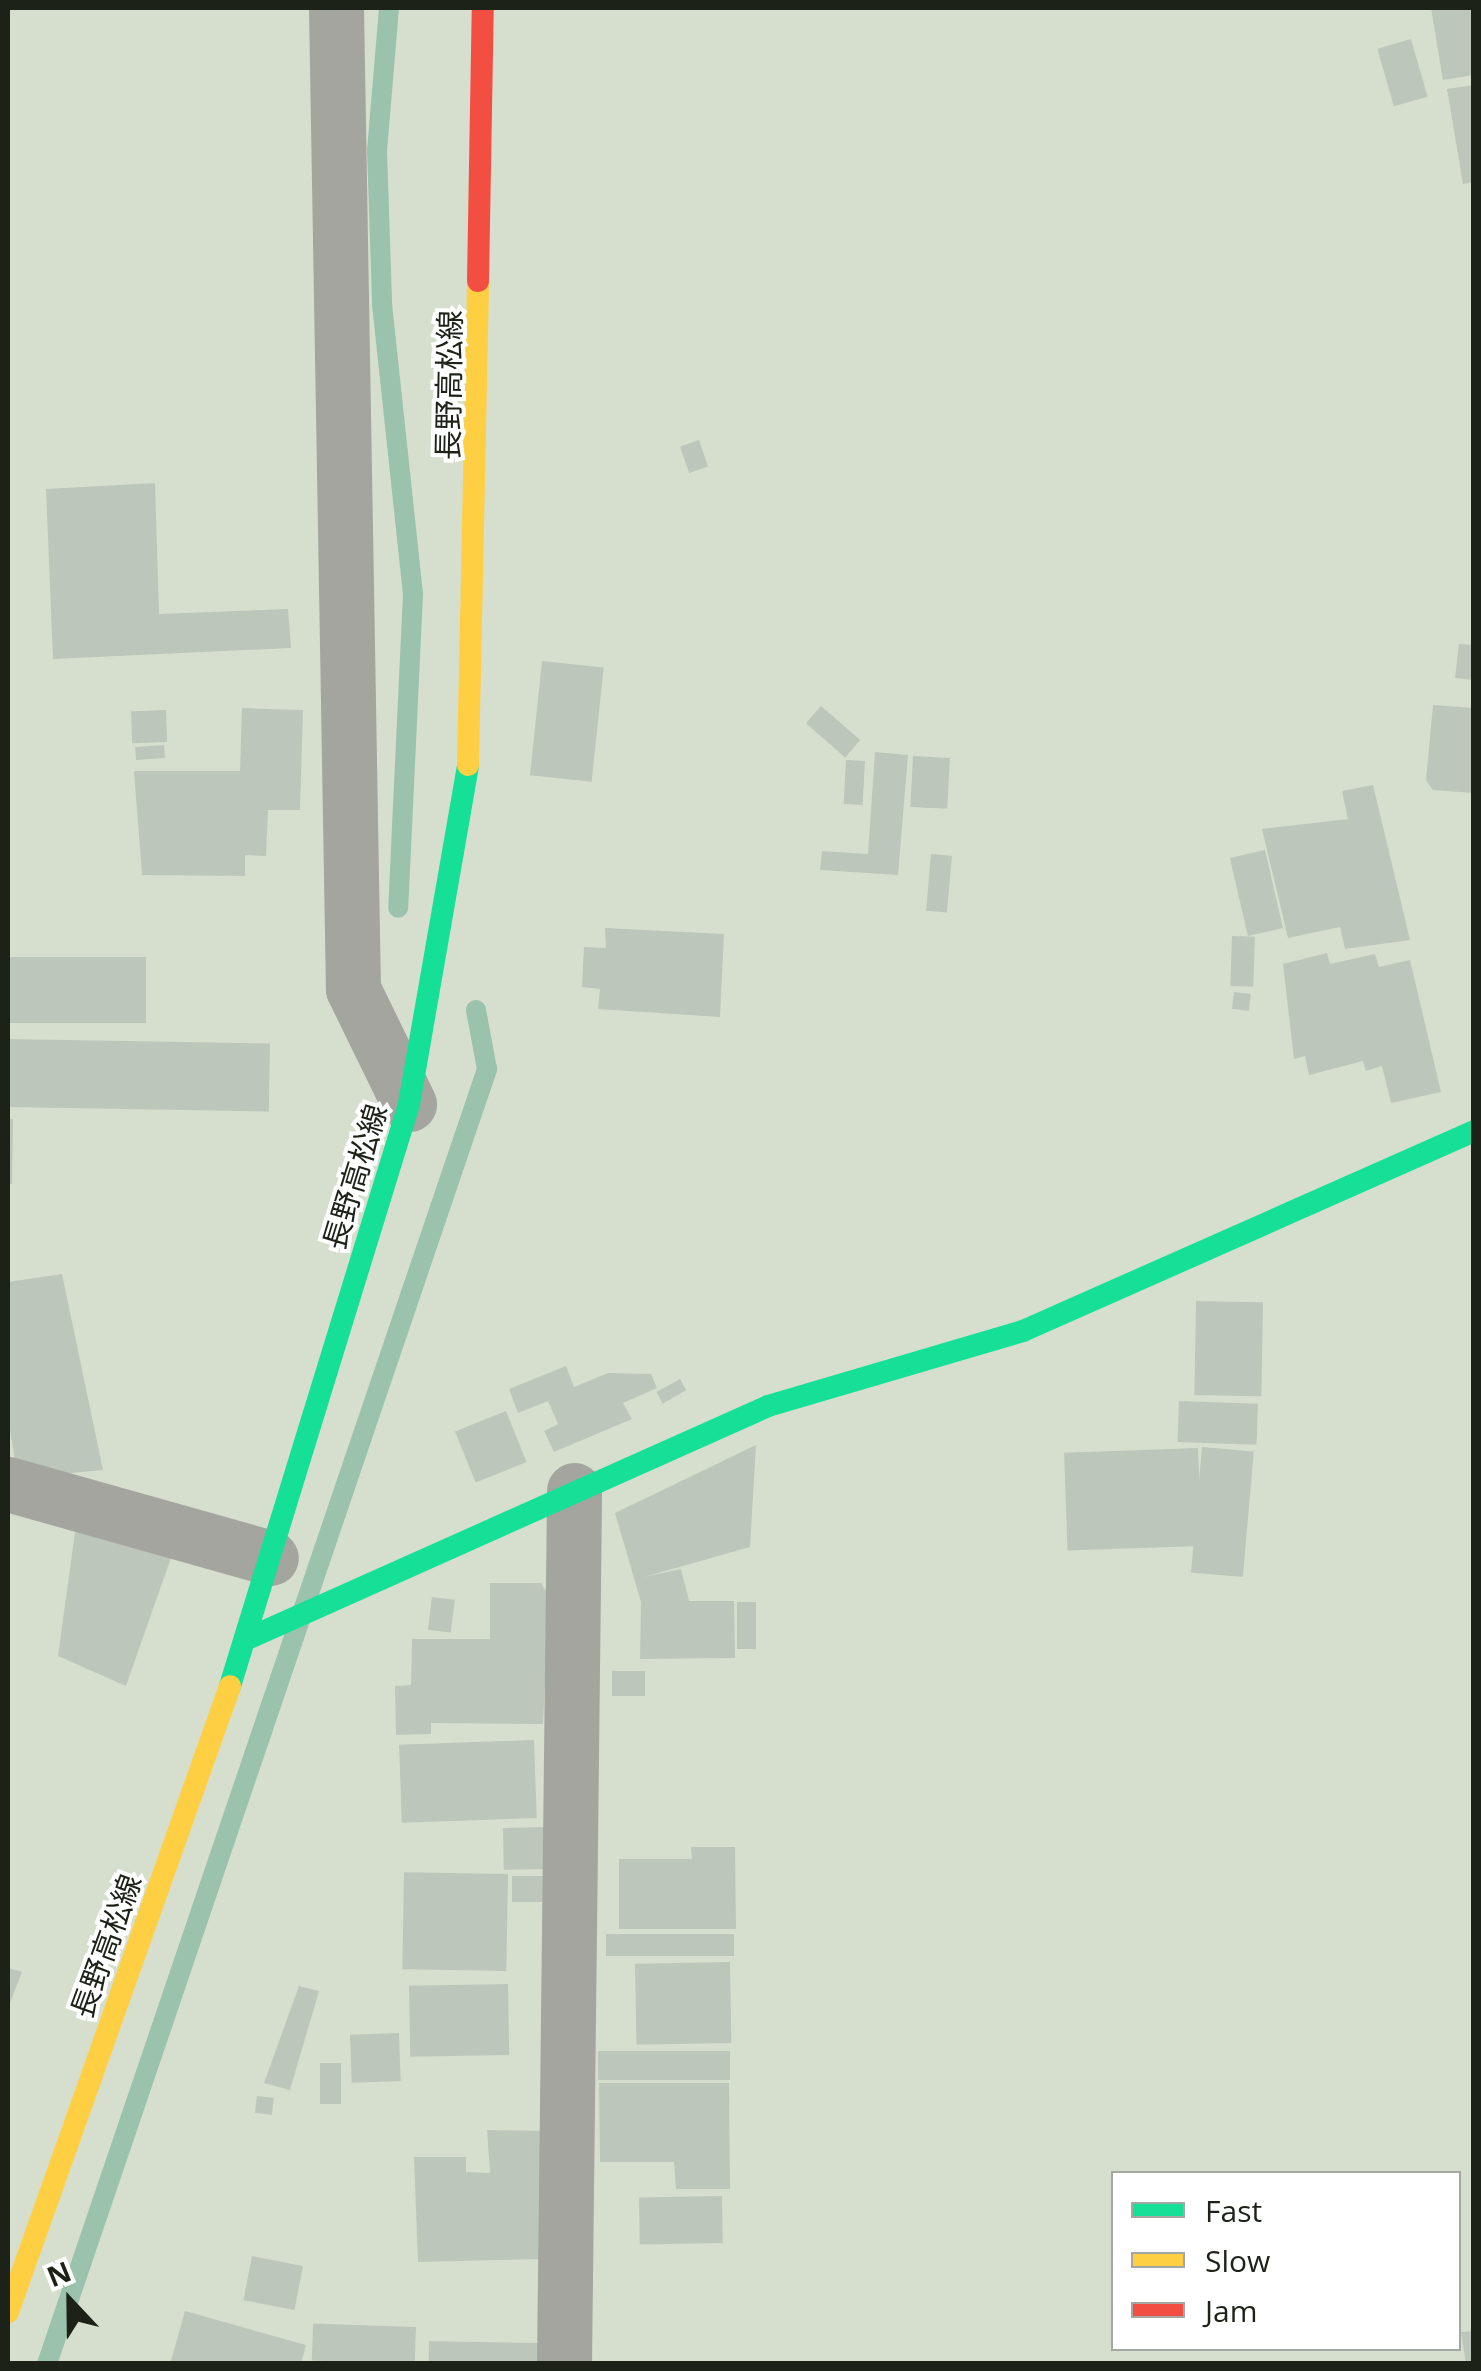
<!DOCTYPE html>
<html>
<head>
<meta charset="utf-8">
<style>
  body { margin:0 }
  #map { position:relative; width:1481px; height:2371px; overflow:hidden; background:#d6dfce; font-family:"Open Sans","Noto Sans JP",sans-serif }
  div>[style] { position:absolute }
  .stream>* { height:20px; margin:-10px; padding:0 10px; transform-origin:10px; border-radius:10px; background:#9ac2ad }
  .building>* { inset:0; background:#bdc6ba; transform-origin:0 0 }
  .street>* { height:55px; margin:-27.5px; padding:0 27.5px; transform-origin:27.5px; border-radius:27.5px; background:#a3a59e }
  .fast>* { height:22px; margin:-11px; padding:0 11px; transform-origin:11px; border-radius:11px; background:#16e098 }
  .slow>* { height:22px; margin:-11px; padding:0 11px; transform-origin:11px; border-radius:11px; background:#ffcf43 }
  .jam>* { height:22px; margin:-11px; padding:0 11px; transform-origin:11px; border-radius:11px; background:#f24e42 }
  span { translate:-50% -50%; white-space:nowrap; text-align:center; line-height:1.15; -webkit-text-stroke:8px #fff; paint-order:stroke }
  .street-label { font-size:30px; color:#1d2218 }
  .frame { position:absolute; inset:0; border:10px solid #1d2218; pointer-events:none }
  .legend { position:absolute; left:1111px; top:2171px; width:350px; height:180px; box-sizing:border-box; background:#fff; border:2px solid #a5a7a3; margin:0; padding:12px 18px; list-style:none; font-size:30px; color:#1d2218 }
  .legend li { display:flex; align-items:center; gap:20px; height:50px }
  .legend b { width:50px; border:2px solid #a5a7a3 }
  .north { position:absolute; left:20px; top:2251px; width:100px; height:100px; -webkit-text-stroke:8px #fff; paint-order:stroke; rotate:338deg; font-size:28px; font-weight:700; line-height:40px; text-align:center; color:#1d2218 }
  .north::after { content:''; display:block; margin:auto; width:35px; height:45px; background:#1d2218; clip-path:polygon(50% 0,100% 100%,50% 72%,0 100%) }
</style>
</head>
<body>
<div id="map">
  <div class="stream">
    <i style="left:389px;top:8px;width:143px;rotate:94.8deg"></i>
    <i style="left:377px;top:150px;width:154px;rotate:88.1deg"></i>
    <i style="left:382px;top:304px;width:292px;rotate:83.9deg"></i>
    <i style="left:413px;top:594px;width:314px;rotate:92.7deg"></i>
    <i style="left:47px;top:2364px;width:1368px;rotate:-71.23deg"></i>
    <i style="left:487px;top:1069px;width:60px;rotate:-100.6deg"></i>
  </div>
  <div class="building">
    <i style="clip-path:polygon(1431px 8px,1474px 8px,1474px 75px,1443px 80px)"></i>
    <i style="left:1411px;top:39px;width:60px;height:35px;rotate:74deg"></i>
    <i style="clip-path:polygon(1474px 85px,1474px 182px,1463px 184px,1447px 89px)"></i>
    <i style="left:699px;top:440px;width:28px;height:20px;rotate:71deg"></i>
    <i style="clip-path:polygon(155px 483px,159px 614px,288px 609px,291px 648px,53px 659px,46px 489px)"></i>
    <i style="clip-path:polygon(1459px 644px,1474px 645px,1474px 680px,1455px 678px)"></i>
    <i style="left:542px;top:661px;width:62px;height:115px;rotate:6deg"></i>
    <i style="clip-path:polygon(1433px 705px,1474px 708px,1474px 793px,1433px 790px,1426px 780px)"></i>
    <i style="left:821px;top:706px;width:52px;height:23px;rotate:41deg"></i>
    <i style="clip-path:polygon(242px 708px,303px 710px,300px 810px,268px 810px,266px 856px,245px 855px,245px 876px,142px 875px,134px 771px,240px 771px)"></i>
    <i style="left:166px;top:710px;width:32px;height:35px;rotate:88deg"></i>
    <i style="left:164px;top:745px;width:13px;height:29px;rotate:86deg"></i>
    <i style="clip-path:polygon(875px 752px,908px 755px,898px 875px,820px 870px,822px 851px,868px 854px)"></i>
    <i style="left:913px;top:756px;width:37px;height:51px;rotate:3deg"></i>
    <i style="left:846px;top:760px;width:19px;height:44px;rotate:3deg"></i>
    <i style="clip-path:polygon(1373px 785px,1410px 940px,1345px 949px,1340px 927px,1288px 938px,1262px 829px,1348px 819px,1342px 791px)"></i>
    <i style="left:1265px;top:850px;width:80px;height:36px;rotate:77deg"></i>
    <i style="left:931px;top:854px;width:21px;height:57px;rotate:5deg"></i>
    <i style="clip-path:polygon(605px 928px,724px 934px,720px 1017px,598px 1009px,600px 989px,582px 987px,584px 947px,606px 948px)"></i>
    <i style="left:1232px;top:936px;width:23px;height:50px;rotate:2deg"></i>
    <i style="clip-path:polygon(1327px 953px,1330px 964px,1375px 954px,1379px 967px,1410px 960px,1441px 1092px,1391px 1103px,1382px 1066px,1366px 1071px,1363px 1061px,1309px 1075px,1305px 1056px,1294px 1059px,1283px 964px)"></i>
    <i style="left:8px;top:957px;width:138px;height:66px"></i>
    <i style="left:1234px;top:992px;width:17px;height:17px;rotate:7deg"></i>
    <i style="left:8px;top:1039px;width:262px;height:68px;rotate:1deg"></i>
    <i style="clip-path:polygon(8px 1119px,13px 1119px,12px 1184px,8px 1184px)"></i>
    <i style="clip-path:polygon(62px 1274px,103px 1470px,38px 1476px,16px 1465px,8px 1418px,8px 1282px)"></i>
    <i style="left:1196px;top:1301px;width:67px;height:94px;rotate:1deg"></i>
    <i style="clip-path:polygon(566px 1366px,574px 1387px,608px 1373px,651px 1374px,657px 1388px,623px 1403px,632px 1419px,554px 1452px,544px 1431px,558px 1424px,548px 1401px,518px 1413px,509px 1389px)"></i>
    <i style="left:680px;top:1379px;width:13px;height:27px;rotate:61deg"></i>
    <i style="left:1179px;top:1401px;width:79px;height:41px;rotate:2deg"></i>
    <i style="left:506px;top:1411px;width:55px;height:55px;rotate:68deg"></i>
    <i style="clip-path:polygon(756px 1445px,750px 1547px,644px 1577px,681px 1569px,689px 1601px,734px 1601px,735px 1658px,640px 1659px,641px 1602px,615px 1513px)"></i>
    <i style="left:1202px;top:1447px;width:52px;height:126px;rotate:5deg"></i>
    <i style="left:1198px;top:1448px;width:98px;height:134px;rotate:88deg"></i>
    <i style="clip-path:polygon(75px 1532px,173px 1552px,126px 1686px,58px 1656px)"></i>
    <i style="clip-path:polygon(490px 1583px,541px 1583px,549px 1596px,543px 1724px,431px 1723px,431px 1734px,396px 1735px,395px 1686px,411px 1685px,412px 1639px,490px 1639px)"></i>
    <i style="left:432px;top:1597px;width:23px;height:33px;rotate:7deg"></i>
    <i style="left:737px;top:1602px;width:19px;height:47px"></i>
    <i style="left:612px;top:1671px;width:33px;height:25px"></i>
    <i style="left:534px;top:1740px;width:78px;height:135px;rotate:88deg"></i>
    <i style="left:547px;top:1827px;width:42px;height:44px;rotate:89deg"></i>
    <i style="clip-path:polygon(691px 1847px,735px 1847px,736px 1929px,619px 1929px,619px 1859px,692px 1859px)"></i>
    <i style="left:508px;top:1874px;width:97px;height:104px;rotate:91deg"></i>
    <i style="left:547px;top:1876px;width:26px;height:35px;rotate:90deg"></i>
    <i style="left:734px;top:1934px;width:22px;height:128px;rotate:90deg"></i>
    <i style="left:730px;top:1962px;width:81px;height:95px;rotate:89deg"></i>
    <i style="clip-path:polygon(8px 1968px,22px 1972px,8px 2008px)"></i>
    <i style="left:508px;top:1984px;width:71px;height:99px;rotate:89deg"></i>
    <i style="clip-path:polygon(299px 1986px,319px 1991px,290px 2090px,264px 2083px)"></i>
    <i style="left:399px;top:2033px;width:48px;height:49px;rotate:88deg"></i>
    <i style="left:598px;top:2051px;width:132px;height:29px"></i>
    <i style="left:320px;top:2063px;width:21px;height:41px"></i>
    <i style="clip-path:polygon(599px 2083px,729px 2083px,730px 2189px,676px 2189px,674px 2162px,600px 2162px)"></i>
    <i style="left:257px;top:2096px;width:17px;height:17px;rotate:7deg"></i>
    <i style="clip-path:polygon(487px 2130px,546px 2131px,542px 2259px,418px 2262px,414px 2157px,466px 2157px,466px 2172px,490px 2173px)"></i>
    <i style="left:722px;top:2196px;width:47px;height:83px;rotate:89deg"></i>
    <i style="left:252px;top:2256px;width:52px;height:45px;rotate:11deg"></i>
    <i style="clip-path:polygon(185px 2311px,306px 2345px,301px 2364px,170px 2364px)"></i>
    <i style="left:416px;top:2327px;width:37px;height:103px;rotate:92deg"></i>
    <i style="clip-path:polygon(1474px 2331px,1474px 2364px,1466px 2364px,1461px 2332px)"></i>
    <i style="left:429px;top:2341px;width:111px;height:23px;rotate:1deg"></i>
  </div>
  <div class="street">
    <i style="left:336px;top:8px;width:981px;rotate:89.01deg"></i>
    <i style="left:353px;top:989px;width:128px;rotate:64deg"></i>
    <i style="left:8px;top:1484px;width:273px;rotate:15.7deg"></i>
    <i style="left:564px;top:2364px;width:874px;rotate:-89.34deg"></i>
  </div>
  <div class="fast">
    <i style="left:247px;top:1639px;width:571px;rotate:-24.09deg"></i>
    <i style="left:768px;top:1406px;width:266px;rotate:-16.4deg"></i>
    <i style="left:1023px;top:1331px;width:493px;rotate:-23.9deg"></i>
    <i style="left:230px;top:1686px;width:609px;rotate:-72.9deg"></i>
    <i style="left:409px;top:1104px;width:344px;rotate:-80.1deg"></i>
  </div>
  <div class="slow">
    <i style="left:468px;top:765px;width:484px;rotate:-88.8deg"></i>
    <i style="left:8px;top:2312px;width:664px;rotate:-70.47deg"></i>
  </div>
  <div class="jam">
    <i style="left:478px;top:281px;width:273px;rotate:-89deg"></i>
  </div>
  <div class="street-label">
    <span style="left:449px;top:385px;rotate:-89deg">長野高松線</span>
    <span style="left:355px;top:1177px;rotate:-73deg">長野高松線</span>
    <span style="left:106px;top:1946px;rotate:-70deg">長野高松線</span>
  </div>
  <div class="frame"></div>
  <ul class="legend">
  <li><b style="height:12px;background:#16e098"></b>Fast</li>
  <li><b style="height:12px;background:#ffcf43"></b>Slow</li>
  <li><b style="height:12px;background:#f24e42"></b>Jam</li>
  </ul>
  <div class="north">N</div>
</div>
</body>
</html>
